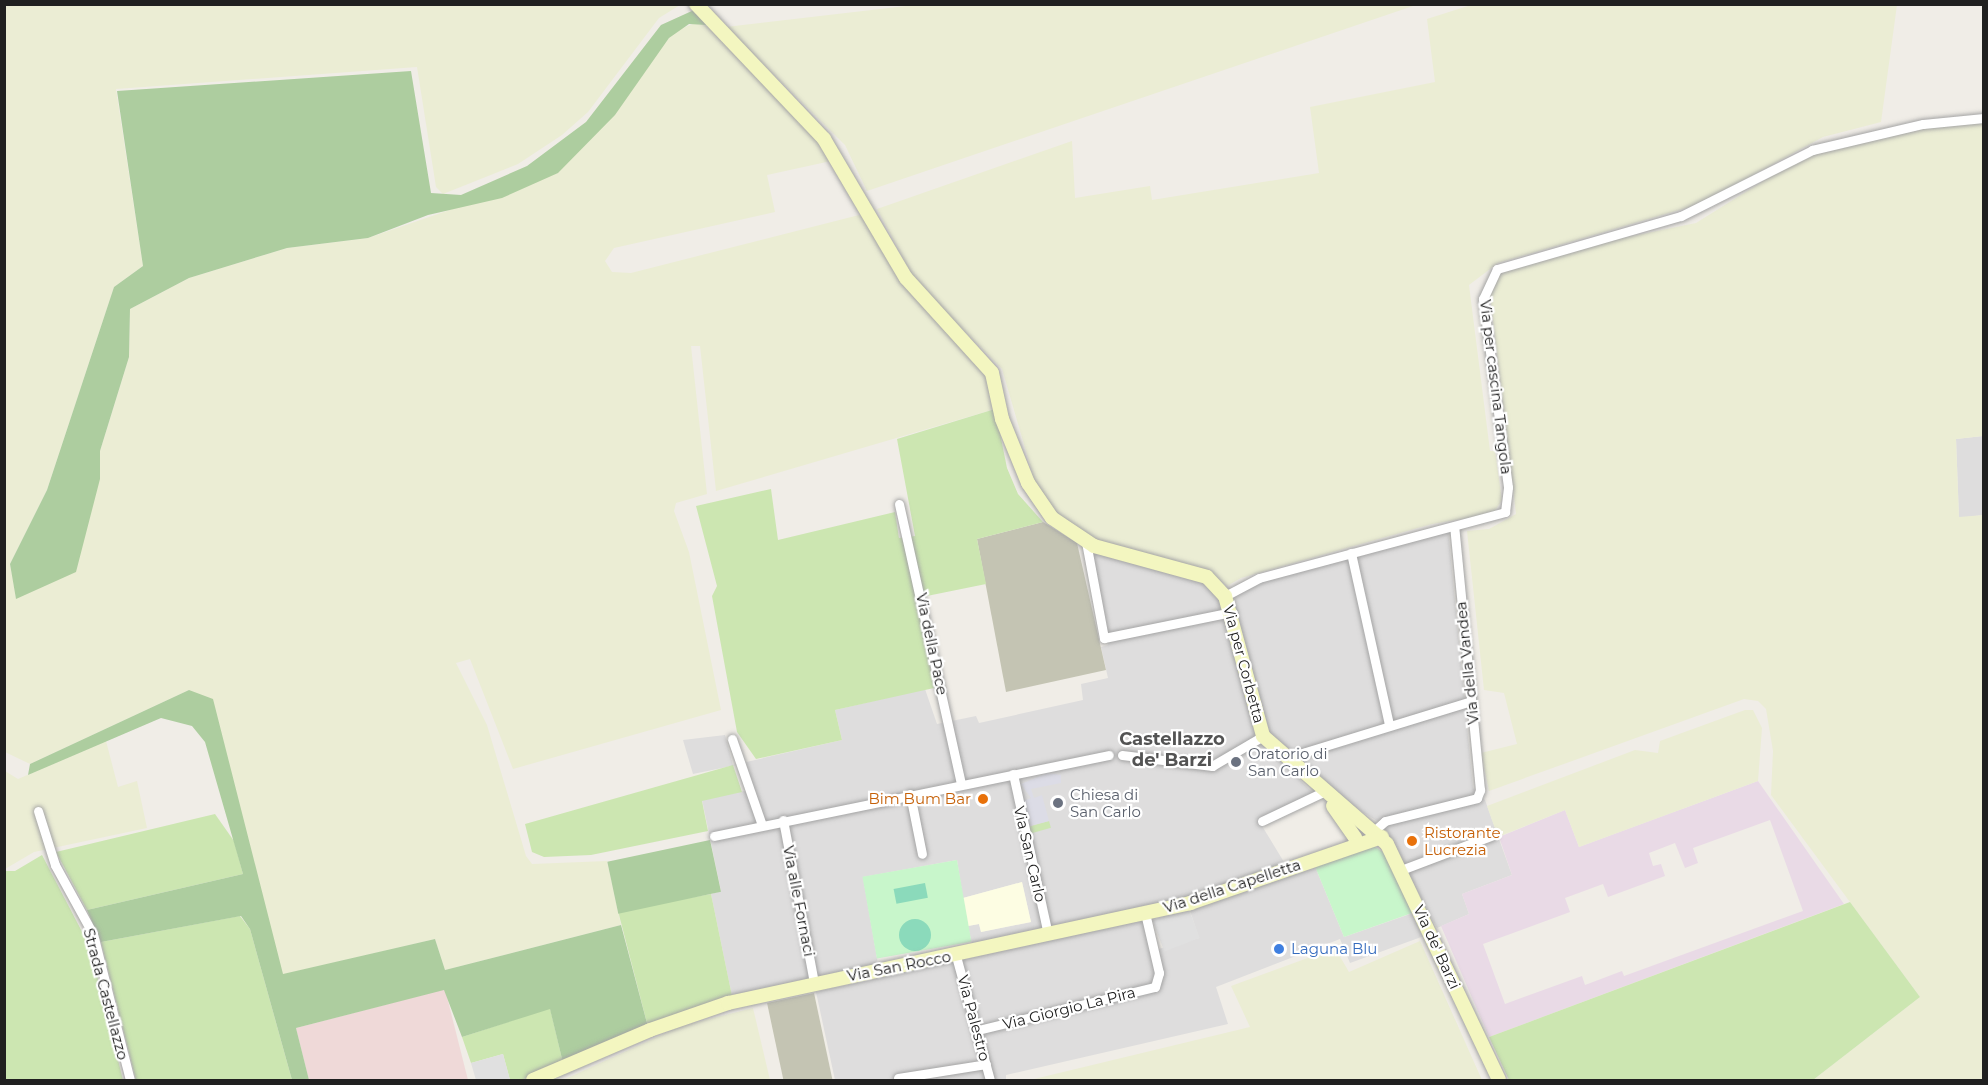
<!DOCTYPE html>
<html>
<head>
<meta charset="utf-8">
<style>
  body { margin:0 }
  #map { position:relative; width:1988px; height:1085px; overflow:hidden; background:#f0ede7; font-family:Montserrat,sans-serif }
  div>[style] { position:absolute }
  .residential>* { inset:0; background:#dedddd }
  .commercial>* { inset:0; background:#efd9d8 }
  .industrial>* { inset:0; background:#e9dae6 }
  .education>* { inset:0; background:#fdfde3 }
  .construction>* { inset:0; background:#c4c4b3; transform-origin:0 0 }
  .farmland>* { inset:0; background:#ebedd4 }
  .grass>* { inset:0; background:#cce6b1; transform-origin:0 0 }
  .forest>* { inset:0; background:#adcd9f; transform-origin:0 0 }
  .park>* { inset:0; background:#c8f6cb; transform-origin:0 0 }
  .pitch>* { inset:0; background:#8bdabb; transform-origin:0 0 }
  .round { border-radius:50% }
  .parking>* { inset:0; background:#e0e0e0; transform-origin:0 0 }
  .plaza>* { inset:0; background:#dcdce6 }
  .roads { filter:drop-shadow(0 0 2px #a4a4a4) drop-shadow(0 0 2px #a4a4a4) }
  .street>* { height:9px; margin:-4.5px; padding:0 4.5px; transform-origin:4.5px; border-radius:4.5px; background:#fff }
  .secondary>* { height:14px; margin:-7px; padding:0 7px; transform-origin:7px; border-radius:7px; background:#f3f6c0 }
  .dots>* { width:16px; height:16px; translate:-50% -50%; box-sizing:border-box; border:3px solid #fff; border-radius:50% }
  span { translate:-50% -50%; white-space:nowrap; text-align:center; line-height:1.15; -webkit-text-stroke:4.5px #fff; paint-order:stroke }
  .street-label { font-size:15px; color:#202020 }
  .worship-label { font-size:15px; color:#5b616d }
  .left { translate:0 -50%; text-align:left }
  .food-label { font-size:15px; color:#c56008 }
  .right { translate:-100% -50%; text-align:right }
  .shop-label { font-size:15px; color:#366cbe }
  .quarter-label { font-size:18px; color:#535353; font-weight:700 }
  .frame { position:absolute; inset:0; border:6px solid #202020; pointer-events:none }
</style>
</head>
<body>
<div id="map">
  <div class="residential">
    <i style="clip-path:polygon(1983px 436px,1983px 515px,1959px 518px,1956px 439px)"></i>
    <i style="clip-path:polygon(1448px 530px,1473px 788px,1485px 800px,1512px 875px,1462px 894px,1469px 914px,1437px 928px,1382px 824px,1327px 790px,1271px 738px,1233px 603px,1240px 586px)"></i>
    <i style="clip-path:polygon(1090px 550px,1202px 577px,1218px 590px,1261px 741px,1315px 795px,1259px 821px,1287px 867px,1206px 893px,972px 945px,968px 926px,979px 924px,981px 932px,1031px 922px,1022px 882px,963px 898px,957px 860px,863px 877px,878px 964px,732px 996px,711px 894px,721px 891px,702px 800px,753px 789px,746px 763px,693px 774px,683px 740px,725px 735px,733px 765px,842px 740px,835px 710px,925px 689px,937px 724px,976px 716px,979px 723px,1083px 700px,1081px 684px,1108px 678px,1101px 647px,1108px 645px)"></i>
    <i style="clip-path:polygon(1314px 864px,1344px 937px,1413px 913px,1424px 936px,1350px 963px,1340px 939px,1216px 987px,1228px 1024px,1006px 1075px,1006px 1080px,835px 1080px,816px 992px,1151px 918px,1158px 949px,1199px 938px,1190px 911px)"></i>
  </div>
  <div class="commercial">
    <i style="clip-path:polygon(445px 989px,468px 1080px,309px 1080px,296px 1028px)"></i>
  </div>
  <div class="industrial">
    <i style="clip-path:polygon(evenodd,1758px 781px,1844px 904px,1489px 1037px,1441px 926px,1469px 914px,1462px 894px,1512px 875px,1499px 837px,1565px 810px,1579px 847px,1758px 781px,1770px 820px,1803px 911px,1624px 976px,1622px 971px,1585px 985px,1582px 976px,1505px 1004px,1483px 944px,1570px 912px,1565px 898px,1603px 884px,1608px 897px,1665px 876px,1661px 864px,1653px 866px,1649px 853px,1675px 843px,1685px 868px,1698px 863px,1693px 848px,1770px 820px)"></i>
  </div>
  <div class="education">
    <i style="clip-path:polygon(1022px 882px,1031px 922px,981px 932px,979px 924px,968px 926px,963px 898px)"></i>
  </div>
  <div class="construction">
    <i style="clip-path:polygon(1043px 522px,1077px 543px,1106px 670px,1006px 692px,977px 539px)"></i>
    <i style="left:814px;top:993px;width:89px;height:48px;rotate:78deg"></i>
  </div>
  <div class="farmland">
    <i style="clip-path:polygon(923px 4px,1416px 5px,867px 191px,845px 145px,726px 27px)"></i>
    <i style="clip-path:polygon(5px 5px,680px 5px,659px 18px,588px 112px,562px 135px,518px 164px,443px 194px,436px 187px,417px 67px,116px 89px,143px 266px,114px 287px,47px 490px,10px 564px,16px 598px,90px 517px,100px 451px,129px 357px,130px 309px,189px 278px,287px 248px,368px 238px,557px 173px,675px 31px,698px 22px,707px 25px,823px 146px,831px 161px,767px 175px,775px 212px,614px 248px,605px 261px,612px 272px,631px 273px,863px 214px,987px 373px,995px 409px,716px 491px,700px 346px,691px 346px,707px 494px,676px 503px,674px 511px,689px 552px,721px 710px,513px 769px,470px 659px,456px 663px,487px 725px,526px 856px,532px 864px,607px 861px,621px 925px,445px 970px,435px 939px,281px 975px,189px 690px,30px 764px,5px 752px)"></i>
    <i style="clip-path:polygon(1471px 5px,1897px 5px,1881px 122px,1823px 137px,1700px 204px,1498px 263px,1469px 285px,1490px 451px,1495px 451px,1502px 500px,1493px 514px,1432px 524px,1241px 578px,1227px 586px,1212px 574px,1087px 539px,1064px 523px,1035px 482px,1002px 369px,916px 282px,877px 209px,1072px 141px,1075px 198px,1150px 186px,1152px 200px,1319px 173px,1310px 107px,1435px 82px,1427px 19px)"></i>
    <i style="clip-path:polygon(1983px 123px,1983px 436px,1956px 439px,1959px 517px,1984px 515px,1983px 1080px,1813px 1080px,1920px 997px,1771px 795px,1773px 751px,1766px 709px,1758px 701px,1744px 699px,1489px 791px,1481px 753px,1517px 744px,1504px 693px,1484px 690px,1467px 531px,1489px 529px,1516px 514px,1490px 295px,1500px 273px,1573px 248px,1696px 223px,1808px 153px,1905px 129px)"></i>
    <i style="clip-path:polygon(1745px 710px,1753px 710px,1762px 728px,1758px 781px,1579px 847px,1565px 810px,1498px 837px,1487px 806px,1635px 750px,1658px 753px,1660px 741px)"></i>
    <i style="clip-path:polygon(106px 741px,118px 787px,137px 781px,147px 828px,34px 852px,5px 869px,5px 771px,18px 779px)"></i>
    <i style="clip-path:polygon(1420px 941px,1482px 1080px,1030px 1080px,1250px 1027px,1231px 986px,1335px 948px,1349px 972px)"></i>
    <i style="clip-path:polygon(753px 1008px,770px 1080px,563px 1080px,681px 1026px)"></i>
  </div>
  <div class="grass">
    <i style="clip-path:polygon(995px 409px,1007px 468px,1018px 494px,1043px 522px,977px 539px,986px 584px,917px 598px,934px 688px,835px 710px,842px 740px,756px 759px,737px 732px,712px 596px,717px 586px,696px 506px,771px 489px,778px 540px,895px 512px,899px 538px,915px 536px,897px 439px)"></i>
    <i style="clip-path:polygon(733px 765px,742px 792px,702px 801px,708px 831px,591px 855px,544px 857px,532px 852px,525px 824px)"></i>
    <i style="clip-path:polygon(215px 814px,234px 841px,243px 874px,87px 910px,56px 852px)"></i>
    <i style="left:1049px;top:821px;width:7px;height:21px;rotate:74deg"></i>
    <i style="clip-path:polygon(42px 855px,90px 947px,123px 1080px,5px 1080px,5px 871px,15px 871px)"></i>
    <i style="clip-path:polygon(711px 894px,732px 996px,648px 1027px,618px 911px)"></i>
    <i style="clip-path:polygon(1850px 902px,1920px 997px,1813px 1080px,1509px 1080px,1489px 1037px)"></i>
    <i style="clip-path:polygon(240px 916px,250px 929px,292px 1080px,136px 1080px,101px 942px)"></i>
    <i style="clip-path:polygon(550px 1008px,563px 1063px,521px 1080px,510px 1080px,503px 1054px,471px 1063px,462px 1037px)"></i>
  </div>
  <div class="forest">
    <i style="clip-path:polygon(694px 10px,707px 25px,689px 24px,669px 38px,615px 115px,558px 173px,502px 198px,428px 215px,368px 238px,287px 248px,189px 278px,130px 309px,129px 357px,100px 451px,100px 479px,76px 572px,16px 599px,10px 564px,47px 490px,114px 287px,143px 266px,117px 91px,411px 71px,431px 193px,461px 195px,527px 166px,586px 122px,661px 25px)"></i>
    <i style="clip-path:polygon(189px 690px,213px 699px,283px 974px,435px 939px,445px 970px,621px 925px,648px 1027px,563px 1063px,550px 1009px,462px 1037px,444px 990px,296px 1028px,309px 1080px,292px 1080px,250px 929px,241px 916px,101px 942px,87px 910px,243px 874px,205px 742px,192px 726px,161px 718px,28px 775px,30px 764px)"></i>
    <i style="left:710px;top:840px;width:53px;height:105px;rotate:78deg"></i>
  </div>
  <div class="park">
    <i style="clip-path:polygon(1372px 845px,1386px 854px,1412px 913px,1344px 937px,1314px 864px)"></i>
    <i style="left:957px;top:860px;width:83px;height:96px;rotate:80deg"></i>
  </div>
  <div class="pitch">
    <i style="left:925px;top:883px;width:15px;height:32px;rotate:79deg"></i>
    <i class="round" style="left:899px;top:919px;width:32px;height:32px"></i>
  </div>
  <div class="parking">
    <i style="left:1188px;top:907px;width:33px;height:38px;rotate:69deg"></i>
    <i style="clip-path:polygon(503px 1054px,510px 1080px,476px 1080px,471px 1063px)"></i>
  </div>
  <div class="plaza">
    <i style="clip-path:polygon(1047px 773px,1061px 775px,1061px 783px,1031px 789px,1034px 798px,1042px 795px,1049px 821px,1029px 826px,1023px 801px,1031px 798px,1021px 784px)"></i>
  </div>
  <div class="roads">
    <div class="street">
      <i style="left:899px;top:504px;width:287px;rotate:77.5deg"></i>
      <i style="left:1086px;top:542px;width:98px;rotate:79.4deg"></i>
      <i style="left:1104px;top:638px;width:131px;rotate:-11.5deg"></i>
      <i style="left:1351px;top:553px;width:176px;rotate:77.5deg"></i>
      <i style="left:1225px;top:596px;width:38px;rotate:-28deg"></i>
      <i style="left:1259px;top:578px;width:255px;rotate:-15deg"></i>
      <i style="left:1505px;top:512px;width:25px;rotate:-83deg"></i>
      <i style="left:1508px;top:487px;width:190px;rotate:-97.6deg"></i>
      <i style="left:1483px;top:299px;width:33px;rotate:-65deg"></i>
      <i style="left:1497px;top:269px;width:191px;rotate:-16.1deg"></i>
      <i style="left:1681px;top:216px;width:147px;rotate:-26.7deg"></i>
      <i style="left:1812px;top:150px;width:114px;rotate:-13.2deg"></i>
      <i style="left:1923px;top:124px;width:61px;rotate:-5.6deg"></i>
      <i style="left:732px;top:739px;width:91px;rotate:70.8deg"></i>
      <i style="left:1122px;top:755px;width:91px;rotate:7deg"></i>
      <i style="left:1212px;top:766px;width:59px;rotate:-30.5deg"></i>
      <i style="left:1286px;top:758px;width:194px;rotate:-17.1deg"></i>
      <i style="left:1013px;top:774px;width:164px;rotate:77.7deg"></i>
      <i style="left:910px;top:794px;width:61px;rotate:78.7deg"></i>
      <i style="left:38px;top:811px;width:57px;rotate:72.5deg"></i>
      <i style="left:55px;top:865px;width:79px;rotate:61.2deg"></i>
      <i style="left:93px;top:934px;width:151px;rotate:75.8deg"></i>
      <i style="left:783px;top:820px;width:165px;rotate:79.2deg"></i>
      <i style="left:1262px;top:821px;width:68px;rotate:-25.4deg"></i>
      <i style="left:1375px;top:830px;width:13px;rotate:-42deg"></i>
      <i style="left:1385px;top:821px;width:95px;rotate:-14deg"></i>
      <i style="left:1477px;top:798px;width:9px;rotate:-69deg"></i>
      <i style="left:1480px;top:790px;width:264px;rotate:-95.6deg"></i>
      <i style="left:714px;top:836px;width:403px;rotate:-11.6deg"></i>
      <i style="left:1401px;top:870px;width:98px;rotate:-20.8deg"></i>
      <i style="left:956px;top:956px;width:129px;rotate:74.7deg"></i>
      <i style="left:978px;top:1030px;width:182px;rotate:-13.7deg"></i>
      <i style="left:1155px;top:987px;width:15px;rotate:-74deg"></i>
      <i style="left:1159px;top:973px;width:62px;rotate:-103.1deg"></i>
      <i style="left:898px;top:1078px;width:89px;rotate:-9deg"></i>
    </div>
    <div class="secondary">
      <i style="left:696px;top:4px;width:186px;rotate:46.5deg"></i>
      <i style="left:824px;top:139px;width:161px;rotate:59.5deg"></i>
      <i style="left:906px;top:278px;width:128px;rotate:47.8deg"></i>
      <i style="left:992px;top:373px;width:47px;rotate:77.7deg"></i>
      <i style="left:1002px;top:419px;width:69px;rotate:67.9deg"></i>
      <i style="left:1028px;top:483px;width:42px;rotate:55.6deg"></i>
      <i style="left:1052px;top:518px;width:50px;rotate:33.7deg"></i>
      <i style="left:1094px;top:546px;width:117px;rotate:15.3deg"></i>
      <i style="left:1207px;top:577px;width:26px;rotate:47deg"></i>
      <i style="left:1225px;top:596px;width:145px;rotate:74.8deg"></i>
      <i style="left:1263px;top:736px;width:164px;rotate:41.1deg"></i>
      <i style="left:1387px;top:844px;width:261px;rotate:64.6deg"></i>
      <i style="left:1333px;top:806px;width:39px;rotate:55deg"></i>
      <i style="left:533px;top:1080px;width:127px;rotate:-23.1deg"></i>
      <i style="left:650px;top:1030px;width:83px;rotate:-19.1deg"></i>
      <i style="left:728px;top:1003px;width:473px;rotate:-12.2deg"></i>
      <i style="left:1190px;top:903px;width:203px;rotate:-19deg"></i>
    </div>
  </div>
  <div class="dots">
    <i style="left:1236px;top:762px;background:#6b7280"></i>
    <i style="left:983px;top:799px;background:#e8710a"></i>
    <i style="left:1058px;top:803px;background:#6b7280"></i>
    <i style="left:1412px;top:841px;background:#e8710a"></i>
    <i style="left:1279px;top:949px;background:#3f7fe0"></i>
  </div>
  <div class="street-label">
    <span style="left:1496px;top:387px;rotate:83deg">Via per cascina Tangola</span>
    <span style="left:932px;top:644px;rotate:78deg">Via della Pace</span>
    <span style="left:1467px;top:663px;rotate:-96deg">Via della Vandea</span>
    <span style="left:1244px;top:664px;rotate:75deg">Via per Corbetta</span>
    <span style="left:1030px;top:854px;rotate:77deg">Via San Carlo</span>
    <span style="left:1232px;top:886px;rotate:-18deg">Via della Capelletta</span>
    <span style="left:799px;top:901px;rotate:79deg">Via alle Fornaci</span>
    <span style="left:1437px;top:947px;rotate:65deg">Via de' Barzi</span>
    <span style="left:899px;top:966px;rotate:-11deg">Via San Rocco</span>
    <span style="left:106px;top:994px;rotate:75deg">Strada Castellazzo</span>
    <span style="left:1069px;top:1008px;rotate:-14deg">Via Giorgio La Pira</span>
    <span style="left:974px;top:1018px;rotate:75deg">Via Palestro</span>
  </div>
  <div class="worship-label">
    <span class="left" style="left:1248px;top:762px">Oratorio di<br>San Carlo</span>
    <span class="left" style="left:1070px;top:803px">Chiesa di<br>San Carlo</span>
  </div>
  <div class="food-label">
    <span class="right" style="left:971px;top:799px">Bim Bum Bar</span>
    <span class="left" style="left:1424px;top:841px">Ristorante<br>Lucrezia</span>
  </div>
  <div class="shop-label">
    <span class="left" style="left:1291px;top:949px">Laguna Blu</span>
  </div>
  <div class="quarter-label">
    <span style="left:1172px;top:750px">Castellazzo<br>de' Barzi</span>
  </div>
  <div class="frame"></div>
</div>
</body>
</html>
